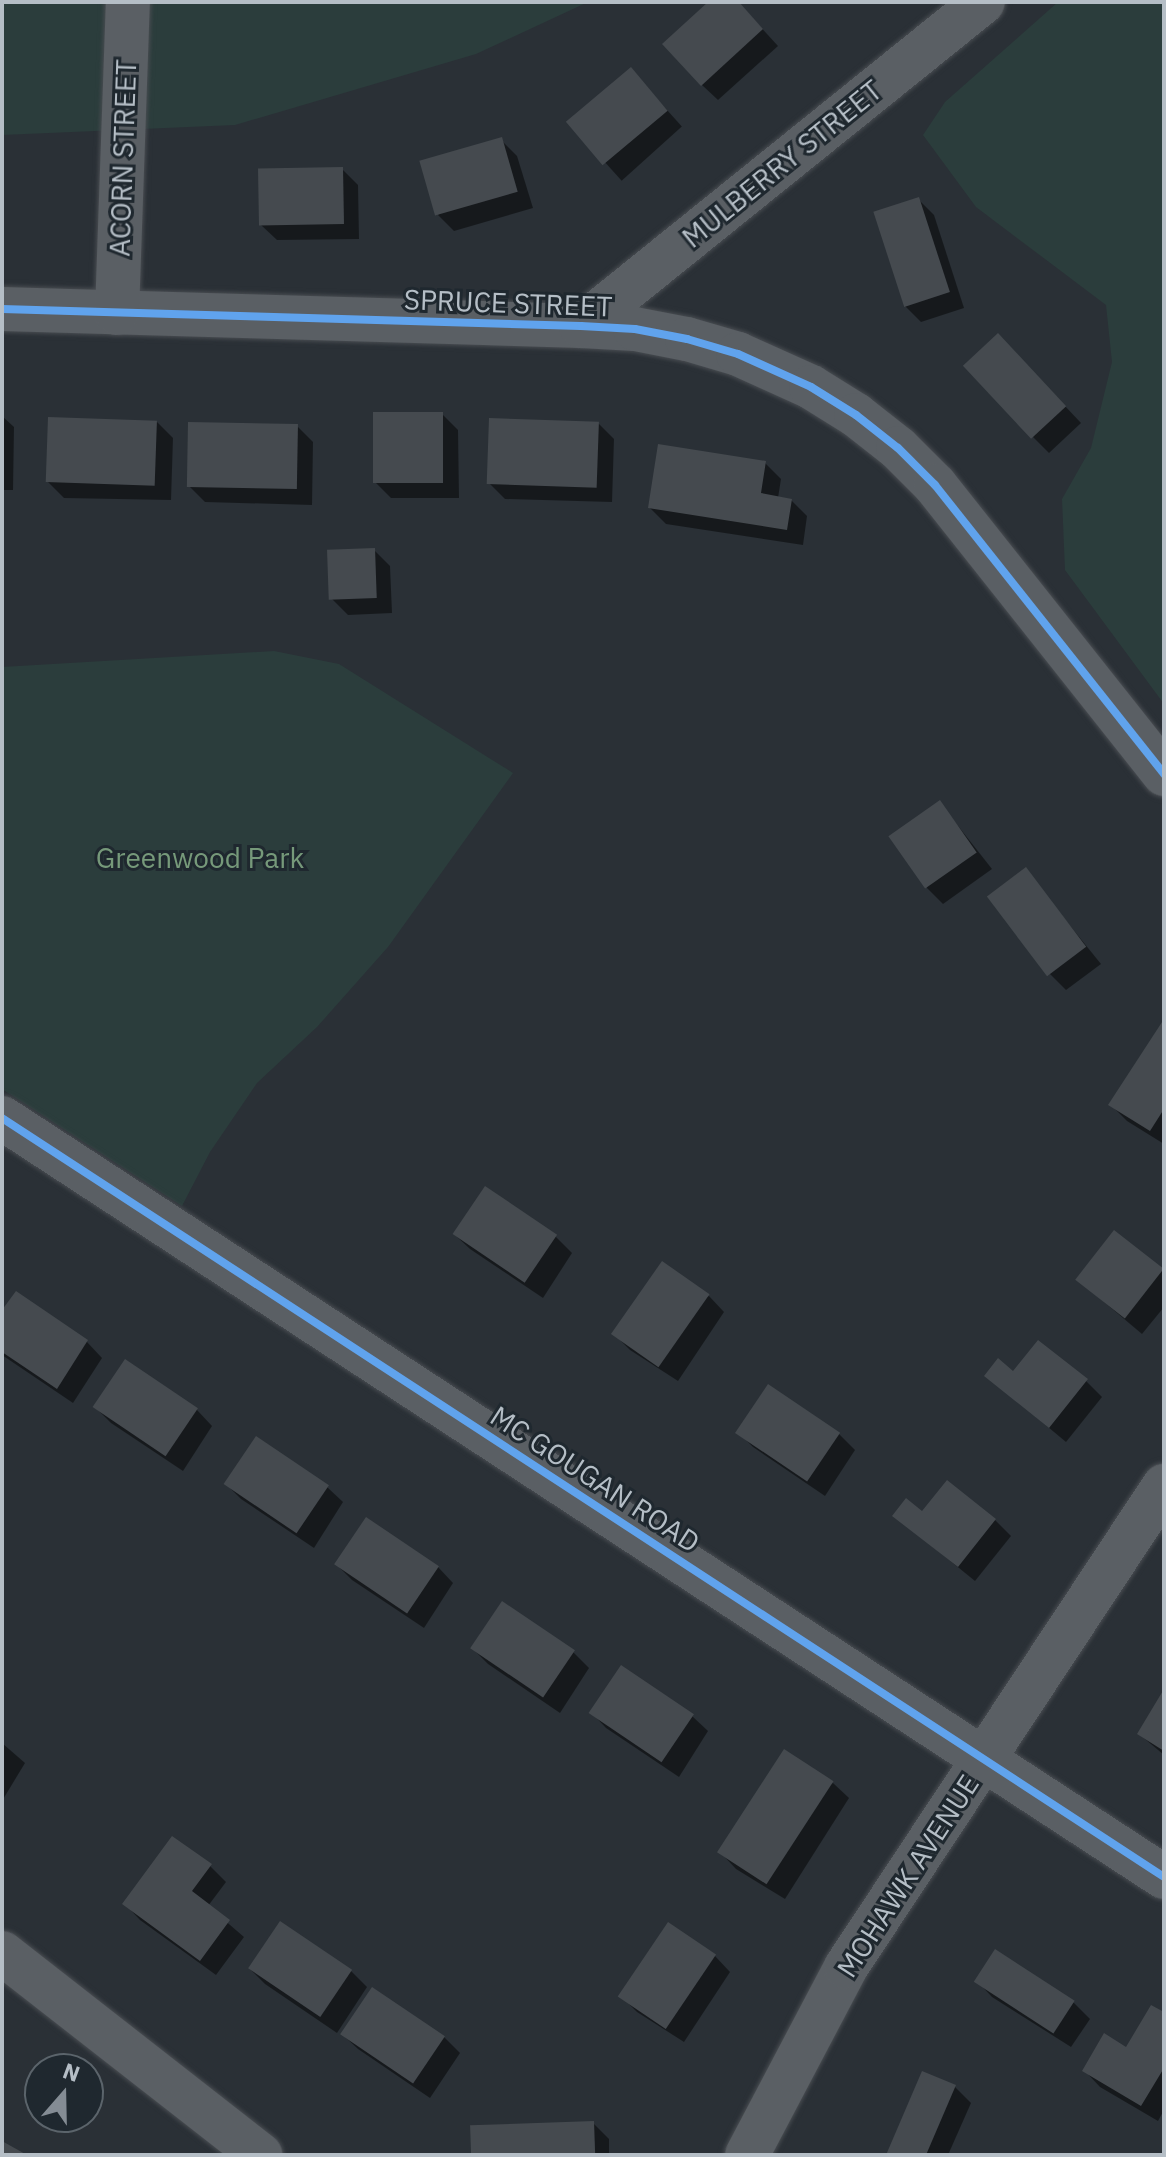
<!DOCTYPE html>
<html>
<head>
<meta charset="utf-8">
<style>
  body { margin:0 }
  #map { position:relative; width:1166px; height:2157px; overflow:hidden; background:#2a3036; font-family:"IBM Plex Sans",sans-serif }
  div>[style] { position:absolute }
  .green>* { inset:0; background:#2b3d3c }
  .shadow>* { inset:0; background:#0007; transform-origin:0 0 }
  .building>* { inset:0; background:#454a4f; transform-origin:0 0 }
  .roads { filter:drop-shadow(0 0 2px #484c51) drop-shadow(0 0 2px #484c51) }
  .minor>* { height:44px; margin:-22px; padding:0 22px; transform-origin:22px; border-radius:22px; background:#5a5f64 }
  .cycleway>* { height:8px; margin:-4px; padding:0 4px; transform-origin:4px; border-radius:4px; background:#60a3ed }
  span { translate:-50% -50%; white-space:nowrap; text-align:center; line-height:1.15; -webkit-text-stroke:6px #1f282f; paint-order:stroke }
  .street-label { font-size:28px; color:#b5bec6 }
  .park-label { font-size:28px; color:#76997a }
  .frame { position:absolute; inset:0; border:4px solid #b5bec6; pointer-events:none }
  .north { position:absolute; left:24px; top:2053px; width:80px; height:80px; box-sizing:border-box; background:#1f282f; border:2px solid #5b646b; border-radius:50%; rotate:20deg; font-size:22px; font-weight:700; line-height:32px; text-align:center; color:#b5bec6 }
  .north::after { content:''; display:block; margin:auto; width:28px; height:36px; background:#848c94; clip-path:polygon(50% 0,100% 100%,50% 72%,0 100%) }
</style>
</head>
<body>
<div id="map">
  <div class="green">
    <i style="clip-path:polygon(2px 2px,588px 2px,476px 54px,235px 125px,2px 135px)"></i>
    <i style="clip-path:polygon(1058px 2px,1164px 2px,1164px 704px,1065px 570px,1062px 499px,1091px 448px,1112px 362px,1106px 305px,976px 207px,923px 135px,945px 102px)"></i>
    <i style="clip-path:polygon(274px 651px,339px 664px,513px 773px,388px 947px,317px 1027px,257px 1083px,210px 1152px,182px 1206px,2px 1089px,2px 667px)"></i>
  </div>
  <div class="shadow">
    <i style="clip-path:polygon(710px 2px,738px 2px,778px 46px,718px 100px,702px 85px)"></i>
    <i style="left:631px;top:70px;width:76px;height:81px;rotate:48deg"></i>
    <i style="clip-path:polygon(501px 140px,517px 156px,533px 208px,454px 231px,438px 215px)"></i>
    <i style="clip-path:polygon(342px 169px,358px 185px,359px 239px,277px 240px,261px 225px)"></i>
    <i style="clip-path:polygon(918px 199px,934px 215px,964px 308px,921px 322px,905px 306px)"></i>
    <i style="clip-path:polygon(1014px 352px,1081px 423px,1049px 453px,1033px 437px)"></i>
    <i style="clip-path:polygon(442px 414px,458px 430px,459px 498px,391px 498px,375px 482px)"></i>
    <i style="clip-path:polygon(2px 416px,14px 427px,13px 490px,2px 490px)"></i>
    <i style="clip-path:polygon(157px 422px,173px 438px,171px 500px,64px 498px,48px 482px)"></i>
    <i style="clip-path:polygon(598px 423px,614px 439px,612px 502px,505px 499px,489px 483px)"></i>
    <i style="clip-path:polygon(297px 426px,313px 442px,312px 505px,205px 502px,189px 486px)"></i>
    <i style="clip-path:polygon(765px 463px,781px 479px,778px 498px,791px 500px,807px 516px,803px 545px,666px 524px,650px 508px)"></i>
    <i style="clip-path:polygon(374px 550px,390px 566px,392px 613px,348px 615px,332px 599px)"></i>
    <i style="clip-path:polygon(940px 803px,992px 869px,943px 904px,927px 888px)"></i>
    <i style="clip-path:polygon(1025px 870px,1101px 964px,1066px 990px,1050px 974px)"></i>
    <i style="clip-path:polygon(1164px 1025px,1164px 1144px,1127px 1121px,1111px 1105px)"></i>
    <i style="clip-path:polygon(485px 1189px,556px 1237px,572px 1253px,543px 1298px,470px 1249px,454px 1234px)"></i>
    <i style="clip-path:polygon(1115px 1233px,1164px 1271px,1164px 1307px,1142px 1334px,1078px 1280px)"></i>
    <i style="clip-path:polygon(709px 1296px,724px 1312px,678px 1381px,630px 1350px,615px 1335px)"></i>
    <i style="clip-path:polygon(2px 1314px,87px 1342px,102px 1358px,73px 1403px,2px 1355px)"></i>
    <i style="clip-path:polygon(1014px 1374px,1086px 1381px,1102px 1397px,1066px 1442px,987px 1376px)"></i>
    <i style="clip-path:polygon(95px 1407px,197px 1410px,212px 1426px,183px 1471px,111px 1423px)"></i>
    <i style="clip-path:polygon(737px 1431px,839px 1434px,855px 1450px,825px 1496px,753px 1447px)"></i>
    <i style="clip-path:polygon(226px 1484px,327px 1487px,343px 1502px,314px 1548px,241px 1499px)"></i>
    <i style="clip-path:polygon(922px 1514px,995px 1520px,1011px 1536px,975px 1581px,895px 1516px)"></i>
    <i style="clip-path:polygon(336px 1564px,438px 1567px,453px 1583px,424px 1628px,352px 1580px)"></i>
    <i style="clip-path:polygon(472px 1648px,573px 1652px,589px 1668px,560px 1713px,488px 1664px)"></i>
    <i style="clip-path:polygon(1164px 1693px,1164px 1755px,1139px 1734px)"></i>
    <i style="clip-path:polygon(591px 1712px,692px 1716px,708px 1731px,679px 1777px,606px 1728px)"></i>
    <i style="clip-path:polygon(2px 1743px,25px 1763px,2px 1801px)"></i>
    <i style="clip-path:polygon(833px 1783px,849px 1798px,785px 1899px,736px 1869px,721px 1853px)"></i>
    <i style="clip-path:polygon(210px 1866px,226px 1882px,208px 1906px,244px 1937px,216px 1975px,140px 1920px,125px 1904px)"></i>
    <i style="clip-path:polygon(995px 1952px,1074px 2003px,1090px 2019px,1071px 2047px,992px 1997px,977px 1981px)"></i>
    <i style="clip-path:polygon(715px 1956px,730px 1972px,684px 2042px,637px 2012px,621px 1996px)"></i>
    <i style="clip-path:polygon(249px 1968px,351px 1971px,367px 1987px,337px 2033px,265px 1984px)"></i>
    <i style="clip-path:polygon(1164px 2015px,1164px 2110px,1158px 2121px,1100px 2087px,1085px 2071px,1127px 2049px)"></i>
    <i style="clip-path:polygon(342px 2034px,444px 2037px,460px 2053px,430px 2098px,358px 2049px)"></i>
    <i style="clip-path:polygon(955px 2087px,971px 2103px,948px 2155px,888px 2155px)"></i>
    <i style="clip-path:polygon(593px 2123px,609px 2139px,609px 2155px,473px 2155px)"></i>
  </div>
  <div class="building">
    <i style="clip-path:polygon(708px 2px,739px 2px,763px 29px,701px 86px,662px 44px)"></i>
    <i style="left:631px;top:67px;width:57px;height:85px;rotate:50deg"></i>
    <i style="left:502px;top:137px;width:57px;height:86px;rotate:74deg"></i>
    <i style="left:343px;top:167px;width:57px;height:85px;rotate:89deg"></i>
    <i style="left:919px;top:197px;width:100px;height:48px;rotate:72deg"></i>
    <i style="left:998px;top:333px;width:100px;height:48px;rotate:47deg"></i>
    <i style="left:373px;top:412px;width:70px;height:71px"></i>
    <i style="left:48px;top:417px;width:109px;height:65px;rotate:2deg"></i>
    <i style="left:489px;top:418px;width:110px;height:66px;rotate:2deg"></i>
    <i style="left:188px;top:422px;width:110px;height:65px;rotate:1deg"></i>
    <i style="clip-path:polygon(658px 444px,766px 461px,761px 493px,792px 499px,787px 530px,648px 508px)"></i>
    <i style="left:375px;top:548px;width:50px;height:48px;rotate:88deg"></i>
    <i style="left:940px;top:800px;width:64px;height:63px;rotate:55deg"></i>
    <i style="left:1026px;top:867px;width:100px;height:49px;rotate:53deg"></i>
    <i style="clip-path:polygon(1164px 1019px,1164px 1109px,1150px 1131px,1108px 1105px)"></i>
    <i style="left:485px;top:1186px;width:87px;height:58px;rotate:34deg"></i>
    <i style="left:1114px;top:1230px;width:63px;height:63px;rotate:38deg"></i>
    <i style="left:662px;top:1261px;width:58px;height:89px;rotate:35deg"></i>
    <i style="clip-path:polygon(16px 1291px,88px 1340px,57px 1389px,2px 1352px,2px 1310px)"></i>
    <i style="clip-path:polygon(1038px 1340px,1088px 1379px,1049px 1428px,984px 1376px,998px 1358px,1013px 1371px)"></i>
    <i style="left:125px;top:1359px;width:88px;height:58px;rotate:34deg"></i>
    <i style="left:768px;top:1384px;width:87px;height:59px;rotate:34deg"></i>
    <i style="left:256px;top:1436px;width:88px;height:58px;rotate:34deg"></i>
    <i style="clip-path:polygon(947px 1480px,996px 1519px,958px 1567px,892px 1516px,906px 1498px,922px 1511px)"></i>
    <i style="left:366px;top:1517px;width:88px;height:57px;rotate:34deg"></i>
    <i style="left:502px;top:1601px;width:88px;height:57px;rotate:34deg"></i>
    <i style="left:621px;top:1665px;width:88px;height:58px;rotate:34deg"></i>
    <i style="clip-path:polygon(1164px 1689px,1164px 1751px,1137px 1734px)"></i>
    <i style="left:784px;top:1749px;width:59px;height:123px;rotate:33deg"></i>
    <i style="clip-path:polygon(172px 1836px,212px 1864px,192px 1891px,230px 1920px,200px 1961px,122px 1904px)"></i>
    <i style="left:280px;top:1921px;width:87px;height:57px;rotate:34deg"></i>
    <i style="left:668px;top:1922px;width:58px;height:90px;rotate:34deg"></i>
    <i style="left:995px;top:1949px;width:95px;height:39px;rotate:33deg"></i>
    <i style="left:372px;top:1987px;width:88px;height:57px;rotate:34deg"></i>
    <i style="clip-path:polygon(1151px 2005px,1164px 2012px,1164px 2068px,1141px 2106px,1082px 2071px,1104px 2033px,1126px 2047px)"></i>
    <i style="clip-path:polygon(922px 2071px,956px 2085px,926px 2155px,886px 2155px)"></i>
    <i style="left:594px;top:2121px;width:34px;height:124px;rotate:88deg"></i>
    <i style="clip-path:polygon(2px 2141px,27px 2155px,2px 2155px)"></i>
  </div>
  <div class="roads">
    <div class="minor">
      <i style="left:2px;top:309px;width:579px;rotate:1.68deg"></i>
      <i style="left:581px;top:326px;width:54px;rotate:3.2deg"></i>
      <i style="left:635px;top:329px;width:53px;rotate:10.9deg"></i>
      <i style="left:687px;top:339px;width:53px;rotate:16.4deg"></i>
      <i style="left:738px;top:354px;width:80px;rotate:24.3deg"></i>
      <i style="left:811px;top:387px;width:53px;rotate:31.9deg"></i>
      <i style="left:856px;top:415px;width:53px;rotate:38.2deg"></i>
      <i style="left:898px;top:448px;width:52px;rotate:45deg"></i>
      <i style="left:935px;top:485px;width:369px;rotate:51.6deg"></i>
      <i style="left:117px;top:313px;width:311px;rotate:-88deg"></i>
      <i style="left:581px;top:326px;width:516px;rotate:-38.87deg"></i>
      <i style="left:2px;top:1118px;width:1388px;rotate:33.15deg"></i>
      <i style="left:2px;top:1953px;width:328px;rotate:38deg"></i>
      <i style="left:747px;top:2155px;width:212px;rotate:-62.2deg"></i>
      <i style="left:846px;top:1967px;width:577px;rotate:-56.53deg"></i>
    </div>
  </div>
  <div class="cycleway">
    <i style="left:2px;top:309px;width:579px;rotate:1.68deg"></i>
    <i style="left:581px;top:326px;width:54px;rotate:3.2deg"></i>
    <i style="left:635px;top:329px;width:53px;rotate:10.9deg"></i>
    <i style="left:687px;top:339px;width:53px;rotate:16.4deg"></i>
    <i style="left:738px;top:354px;width:80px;rotate:24.3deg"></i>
    <i style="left:811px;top:387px;width:53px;rotate:31.9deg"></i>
    <i style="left:856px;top:415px;width:53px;rotate:38.2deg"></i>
    <i style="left:898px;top:448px;width:52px;rotate:45deg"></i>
    <i style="left:935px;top:485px;width:369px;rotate:51.6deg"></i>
    <i style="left:2px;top:1118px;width:1388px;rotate:33.15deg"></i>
  </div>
  <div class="street-label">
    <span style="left:123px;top:158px;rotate:-88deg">ACORN STREET</span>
    <span style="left:782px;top:164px;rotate:-39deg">MULBERRY STREET</span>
    <span style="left:508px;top:303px;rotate:2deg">SPRUCE STREET</span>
    <span style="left:595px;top:1479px;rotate:33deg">MC GOUGAN ROAD</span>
    <span style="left:908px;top:1876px;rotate:-57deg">MOHAWK AVENUE</span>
  </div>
  <div class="park-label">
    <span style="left:200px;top:858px">Greenwood Park</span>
  </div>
  <div class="frame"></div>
  <div class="north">N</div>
</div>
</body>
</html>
